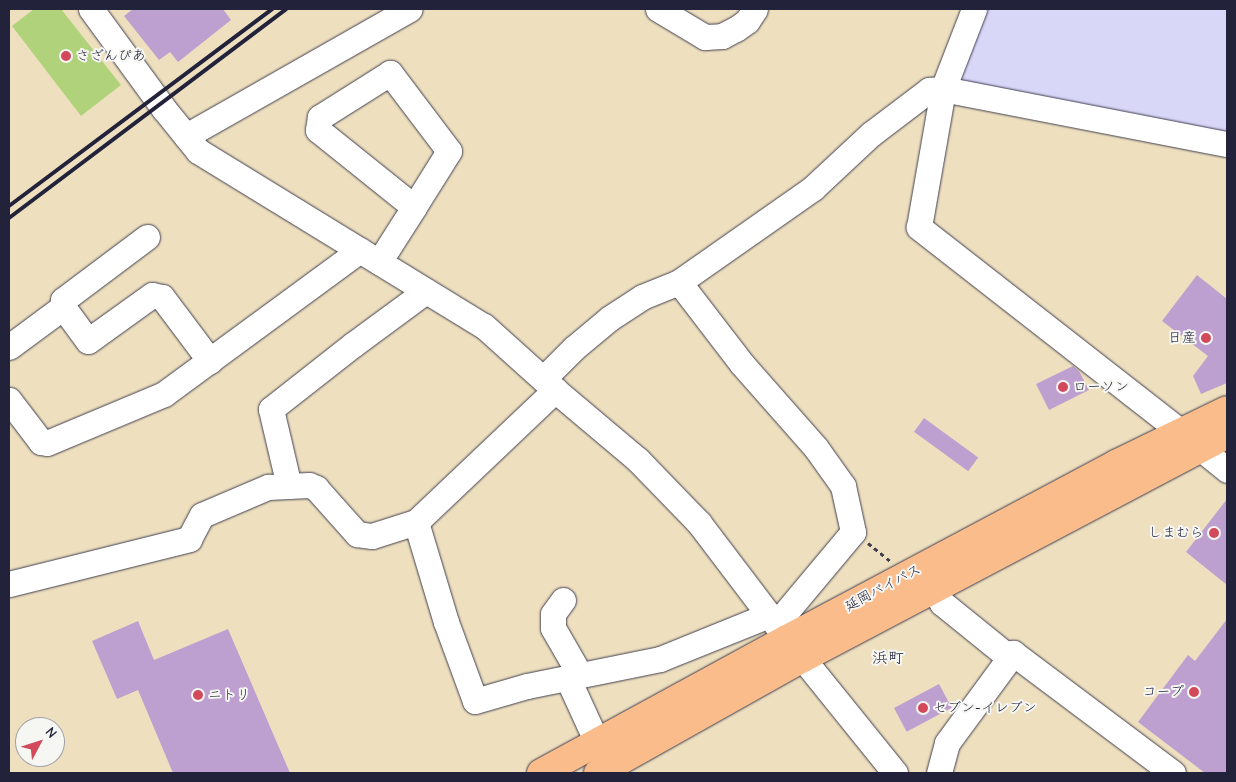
<!DOCTYPE html>
<html>
<head>
<meta charset="utf-8">
<style>
  body { margin:0 }
  #map { position:relative; width:1236px; height:782px; overflow:hidden; background:#eee0bf; font-family:"Comic Neue","Klee One",sans-serif }
  div>[style] { position:absolute }
  .built>* { inset:0; background:#d8d7f8 }
  .green>* { inset:0; background:#b0d27a }
  .building>* { inset:0; background:#bda0d0; transform-origin:0 0 }
  .path>* { height:3px; margin-top:-1.5px; transform-origin:0; background:repeating-linear-gradient(90deg,#413e4f 0 4px,transparent 0 8px) }
  .roads { filter:drop-shadow(0 0 1px #413e4f) drop-shadow(0 0 1px #413e4f) }
  .minor>* { height:25px; margin:-12.5px; padding:0 12.5px; transform-origin:12.5px; border-radius:12.5px; background:#fff }
  .highway>* { height:28px; margin:-14px; padding:0 14px; transform-origin:14px; border-radius:14px; background:#f9bc8a }
  .rail>* { height:4px; margin:-2px; padding:0 2px; transform-origin:2px; border-radius:2px; background:#22223b }
  .dots>* { width:14px; height:14px; translate:-50% -50%; box-sizing:border-box; border:2px solid #f6f6f2; border-radius:50% }
  span { translate:-50% -50%; white-space:nowrap; text-align:center; line-height:1.15; -webkit-text-stroke:4px #f6f6f2; paint-order:stroke }
  .poi-label { font-size:14px; color:#22223b }
  .left { translate:0 -50%; text-align:left }
  .right { translate:-100% -50%; text-align:right }
  .street-label { font-size:14px; color:#22223b }
  .quarter-label { font-size:16px; color:#22223b }
  .frame { position:absolute; inset:0; border:10px solid #22223b; pointer-events:none }
  .north { position:absolute; left:15px; top:717px; width:50px; height:50px; box-sizing:border-box; background:#f6f6f2; border:1px solid #a1a1a9; border-radius:50%; rotate:50deg; font-size:14px; font-weight:700; line-height:20px; text-align:center; color:#22223b }
  .north::after { content:''; display:block; margin:auto; width:18px; height:22px; background:#d1495b; clip-path:polygon(50% 0,100% 100%,50% 72%,0 100%) }
</style>
</head>
<body>
<div id="map">
  <div class="built">
    <i style="clip-path:polygon(981px 9px,1227px 9px,1227px 138px,952px 84px)"></i>
  </div>
  <div class="green">
    <i style="clip-path:polygon(34px 9px,61px 9px,121px 85px,81px 116px,12px 26px)"></i>
  </div>
  <div class="building">
    <i style="clip-path:polygon(133px 9px,223px 9px,231px 20px,178px 62px,170px 52px,159px 60px,124px 16px)"></i>
    <i style="clip-path:polygon(1197px 275px,1227px 299px,1227px 383px,1201px 394px,1193px 376px,1208px 356px,1162px 321px)"></i>
    <i style="clip-path:polygon(1073px 366px,1079px 371px,1089px 390px,1049px 410px,1036px 384px)"></i>
    <i style="left:924px;top:418px;width:67px;height:17px;rotate:36deg"></i>
    <i style="clip-path:polygon(1227px 499px,1227px 585px,1186px 552px)"></i>
    <i style="clip-path:polygon(1227px 619px,1227px 773px,1205px 773px,1138px 722px,1188px 655px,1195px 661px)"></i>
    <i style="clip-path:polygon(138px 621px,154px 660px,228px 629px,290px 773px,173px 773px,138px 690px,117px 699px,92px 641px)"></i>
    <i style="left:939px;top:684px;width:27px;height:51px;rotate:62deg"></i>
  </div>
  <div class="path">
    <i style="left:868px;top:543px;width:28px;rotate:39deg"></i>
  </div>
  <div class="roads">
    <div class="minor">
      <i style="left:91px;top:9px;width:124px;rotate:53.9deg"></i>
      <i style="left:164px;top:109px;width:54px;rotate:51deg"></i>
      <i style="left:198px;top:151px;width:335px;rotate:31.5deg"></i>
      <i style="left:484px;top:326px;width:96px;rotate:42deg"></i>
      <i style="left:555px;top:390px;width:109px;rotate:40.1deg"></i>
      <i style="left:638px;top:460px;width:88px;rotate:45.9deg"></i>
      <i style="left:699px;top:523px;width:146px;rotate:52.8deg"></i>
      <i style="left:787px;top:639px;width:172px;rotate:51.1deg"></i>
      <i style="left:658px;top:9px;width:55px;rotate:30.8deg"></i>
      <i style="left:705px;top:37px;width:17px;rotate:-3deg"></i>
      <i style="left:722px;top:36px;width:16px;rotate:-27deg"></i>
      <i style="left:736px;top:29px;width:14px;rotate:-36deg"></i>
      <i style="left:747px;top:21px;width:14px;rotate:-56deg"></i>
      <i style="left:186px;top:136px;width:257px;rotate:-29.6deg"></i>
      <i style="left:379px;top:262px;width:65px;rotate:-57.5deg"></i>
      <i style="left:414px;top:207px;width:66px;rotate:-58deg"></i>
      <i style="left:449px;top:151px;width:98px;rotate:-127.1deg"></i>
      <i style="left:390px;top:73px;width:83px;rotate:147.8deg"></i>
      <i style="left:320px;top:117px;width:13px;rotate:99deg"></i>
      <i style="left:318px;top:130px;width:123px;rotate:38.7deg"></i>
      <i style="left:679px;top:282px;width:103px;rotate:52.5deg"></i>
      <i style="left:742px;top:364px;width:112px;rotate:48.6deg"></i>
      <i style="left:816px;top:448px;width:47px;rotate:54.6deg"></i>
      <i style="left:843px;top:486px;width:47px;rotate:77.7deg"></i>
      <i style="left:853px;top:532px;width:120px;rotate:129.9deg"></i>
      <i style="left:63px;top:307px;width:7px;rotate:-90deg"></i>
      <i style="left:63px;top:300px;width:105px;rotate:-36.9deg"></i>
      <i style="left:9px;top:347px;width:67px;rotate:-36.5deg"></i>
      <i style="left:63px;top:307px;width:42px;rotate:53.7deg"></i>
      <i style="left:88px;top:341px;width:79px;rotate:-35.7deg"></i>
      <i style="left:152px;top:295px;width:10px;rotate:11deg"></i>
      <i style="left:162px;top:297px;width:80px;rotate:53.1deg"></i>
      <i style="left:543px;top:379px;width:44px;rotate:-45deg"></i>
      <i style="left:574px;top:348px;width:47px;rotate:-39.8deg"></i>
      <i style="left:610px;top:318px;width:38px;rotate:-33deg"></i>
      <i style="left:642px;top:297px;width:40px;rotate:-22deg"></i>
      <i style="left:679px;top:282px;width:164px;rotate:-35deg"></i>
      <i style="left:813px;top:188px;width:79px;rotate:-43deg"></i>
      <i style="left:871px;top:134px;width:73px;rotate:-37.2deg"></i>
      <i style="left:929px;top:90px;width:14px;rotate:-4deg"></i>
      <i style="left:943px;top:89px;width:86px;rotate:-68.8deg"></i>
      <i style="left:9px;top:400px;width:53px;rotate:52.7deg"></i>
      <i style="left:41px;top:442px;width:6px;rotate:9deg"></i>
      <i style="left:47px;top:443px;width:127px;rotate:-22.7deg"></i>
      <i style="left:164px;top:394px;width:243px;rotate:-36.3deg"></i>
      <i style="left:1181px;top:432px;width:333px;rotate:-142deg"></i>
      <i style="left:919px;top:227px;width:140px;rotate:-80.1deg"></i>
      <i style="left:943px;top:89px;width:289px;rotate:11deg"></i>
      <i style="left:1200px;top:448px;width:35px;rotate:39deg"></i>
      <i style="left:289px;top:486px;width:79px;rotate:-103.2deg"></i>
      <i style="left:271px;top:409px;width:105px;rotate:-38.1deg"></i>
      <i style="left:354px;top:344px;width:89px;rotate:-36.4deg"></i>
      <i style="left:416px;top:522px;width:104px;rotate:73.3deg"></i>
      <i style="left:446px;top:622px;width:84px;rotate:69.8deg"></i>
      <i style="left:475px;top:701px;width:54px;rotate:-16.1deg"></i>
      <i style="left:527px;top:686px;width:136px;rotate:-11.5deg"></i>
      <i style="left:660px;top:659px;width:118px;rotate:-22deg"></i>
      <i style="left:9px;top:584px;width:186px;rotate:-14deg"></i>
      <i style="left:189px;top:539px;width:27px;rotate:-62deg"></i>
      <i style="left:202px;top:515px;width:72px;rotate:-23deg"></i>
      <i style="left:268px;top:487px;width:41px;rotate:-2.8deg"></i>
      <i style="left:309px;top:485px;width:8px;rotate:23deg"></i>
      <i style="left:316px;top:488px;width:62px;rotate:48.3deg"></i>
      <i style="left:357px;top:534px;width:15px;rotate:8deg"></i>
      <i style="left:372px;top:536px;width:46px;rotate:-17.7deg"></i>
      <i style="left:416px;top:522px;width:192px;rotate:-43.5deg"></i>
      <i style="left:934px;top:588px;width:17px;rotate:62deg"></i>
      <i style="left:942px;top:603px;width:87px;rotate:39deg"></i>
      <i style="left:563px;top:600px;width:17px;rotate:126deg"></i>
      <i style="left:553px;top:614px;width:14px;rotate:90deg"></i>
      <i style="left:553px;top:628px;width:54px;rotate:60.1deg"></i>
      <i style="left:568px;top:679px;width:89px;rotate:65.4deg"></i>
      <i style="left:939px;top:773px;width:31px;rotate:-75deg"></i>
      <i style="left:947px;top:743px;width:112px;rotate:-53.7deg"></i>
      <i style="left:1013px;top:653px;width:200px;rotate:36.9deg"></i>
    </div>
    <div class="highway">
      <i style="left:541px;top:773px;width:280px;rotate:-28.6deg"></i>
      <i style="left:787px;top:639px;width:373px;rotate:-28deg"></i>
      <i style="left:1116px;top:464px;width:123px;rotate:-25.9deg"></i>
      <i style="left:598px;top:773px;width:235px;rotate:-29.3deg"></i>
      <i style="left:803px;top:658px;width:480px;rotate:-27.8deg"></i>
    </div>
  </div>
  <div class="rail">
    <i style="left:9px;top:206px;width:329px;rotate:-36.8deg"></i>
    <i style="left:9px;top:218px;width:347px;rotate:-37deg"></i>
  </div>
  <div class="dots">
    <i style="left:66px;top:56px;background:#d1495b"></i>
    <i style="left:1206px;top:338px;background:#d1495b"></i>
    <i style="left:1063px;top:387px;background:#d1495b"></i>
    <i style="left:1214px;top:533px;background:#d1495b"></i>
    <i style="left:1194px;top:692px;background:#d1495b"></i>
    <i style="left:198px;top:695px;background:#d1495b"></i>
    <i style="left:923px;top:708px;background:#d1495b"></i>
  </div>
  <div class="poi-label">
    <span class="left" style="left:76px;top:56px">さざんぴあ</span>
    <span class="right" style="left:1196px;top:338px">日産</span>
    <span class="left" style="left:1073px;top:387px">ローソン</span>
    <span class="right" style="left:1204px;top:533px">しまむら</span>
    <span class="right" style="left:1184px;top:692px">コープ</span>
    <span class="left" style="left:208px;top:695px">ニトリ</span>
    <span class="left" style="left:933px;top:708px">セブン-イレブン</span>
  </div>
  <div class="street-label">
    <span style="left:883px;top:588px;rotate:-28deg">延岡バイパス</span>
  </div>
  <div class="quarter-label">
    <span style="left:888px;top:658px">浜町</span>
  </div>
  <div class="frame"></div>
  <div class="north">N</div>
</div>
</body>
</html>
